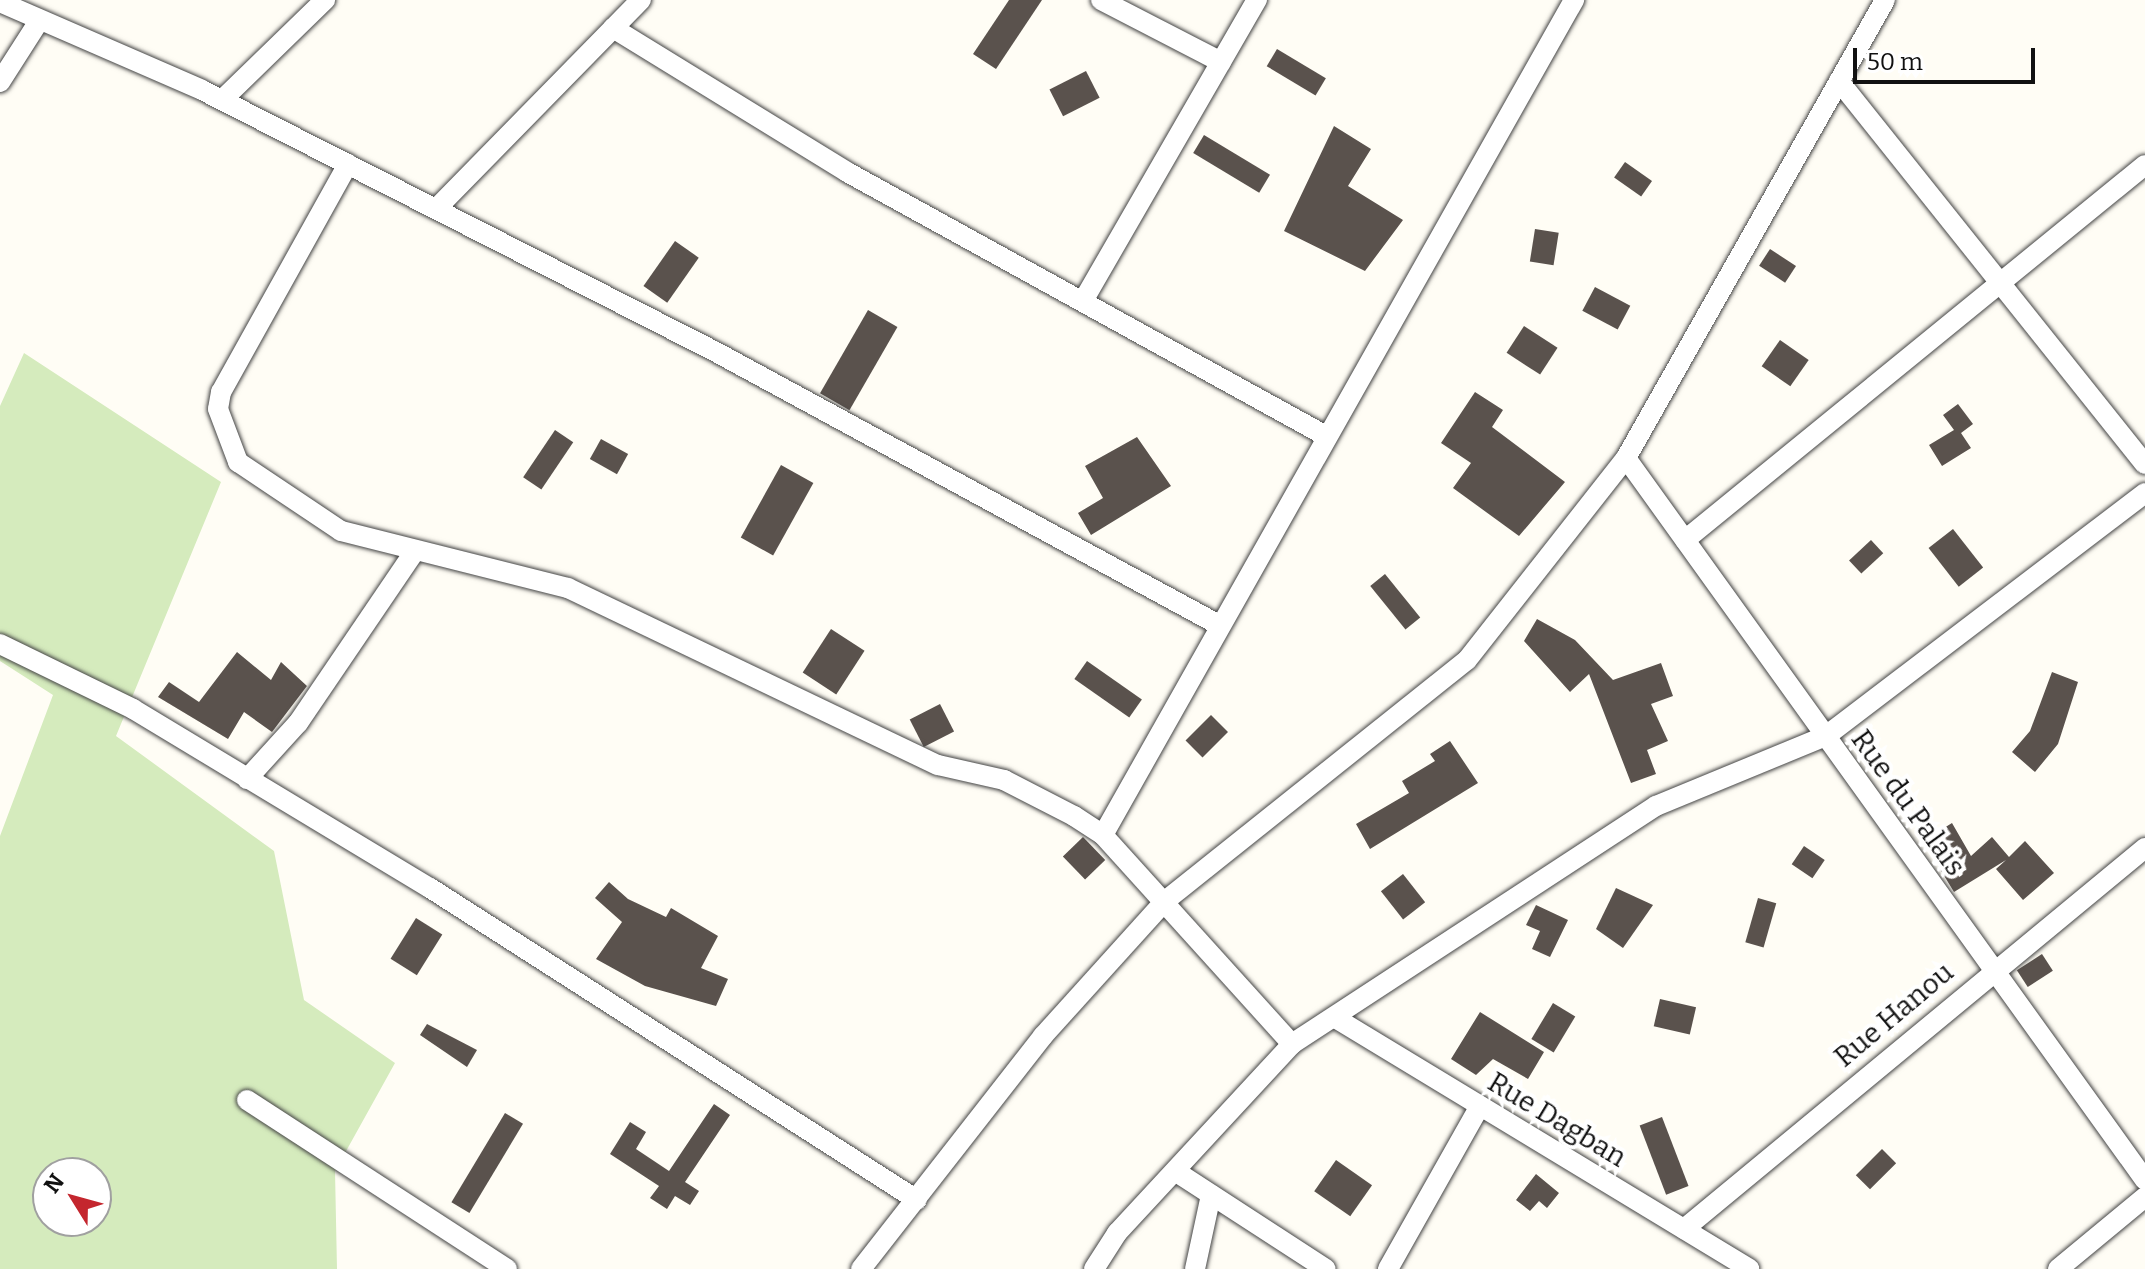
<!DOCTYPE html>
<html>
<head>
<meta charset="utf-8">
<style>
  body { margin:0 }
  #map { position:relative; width:2145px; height:1269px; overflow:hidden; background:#fffdf5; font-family:Bitter,serif }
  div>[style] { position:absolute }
  .green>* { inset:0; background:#d5ebbd }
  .building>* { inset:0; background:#5a524d; transform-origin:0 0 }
  .roads { filter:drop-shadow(0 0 2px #444) drop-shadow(0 0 2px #444) }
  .street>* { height:20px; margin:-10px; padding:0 10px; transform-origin:10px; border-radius:10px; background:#fff }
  span { translate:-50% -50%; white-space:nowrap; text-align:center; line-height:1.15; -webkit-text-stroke:8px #fff; paint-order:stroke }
  .street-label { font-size:28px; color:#111 }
  .north { position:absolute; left:32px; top:1157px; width:80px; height:80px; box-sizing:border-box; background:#fff; border:2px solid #a0a0a0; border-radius:50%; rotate:307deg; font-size:22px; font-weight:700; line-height:32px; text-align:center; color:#111 }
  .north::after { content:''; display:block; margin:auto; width:28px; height:36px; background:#c4262e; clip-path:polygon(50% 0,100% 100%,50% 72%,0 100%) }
  .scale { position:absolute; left:1853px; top:48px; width:182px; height:36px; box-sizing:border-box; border:4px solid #111; border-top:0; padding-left:10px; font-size:24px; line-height:28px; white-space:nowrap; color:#111; -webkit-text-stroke:6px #fff; paint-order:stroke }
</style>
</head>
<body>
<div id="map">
  <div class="green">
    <i style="clip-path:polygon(evenodd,24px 353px,221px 482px,116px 736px,274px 851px,304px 1000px,395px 1063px,335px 1171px,337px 1269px,0 1269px,0 836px,53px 695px,0 661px,0 406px,24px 353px,48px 1173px,96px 1173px,96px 1221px,48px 1221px,48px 1173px)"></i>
  </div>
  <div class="building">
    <i style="clip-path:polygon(1009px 0,1042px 0,996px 69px,973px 54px)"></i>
    <i style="left:1277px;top:49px;width:57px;height:20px;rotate:31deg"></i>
    <i style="left:1086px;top:71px;width:30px;height:41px;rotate:63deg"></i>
    <i style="clip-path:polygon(1334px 126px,1371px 149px,1348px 186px,1403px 220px,1365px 271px,1284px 231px)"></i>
    <i style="left:1204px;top:135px;width:77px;height:21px;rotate:31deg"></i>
    <i style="left:1625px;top:162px;width:33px;height:19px;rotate:35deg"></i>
    <i style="left:1535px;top:229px;width:24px;height:33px;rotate:9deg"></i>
    <i style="left:675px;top:241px;width:29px;height:55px;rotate:35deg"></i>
    <i style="left:1770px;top:249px;width:31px;height:20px;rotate:33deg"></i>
    <i style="left:1595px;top:287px;width:40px;height:27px;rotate:28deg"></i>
    <i style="left:868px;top:310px;width:34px;height:96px;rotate:30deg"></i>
    <i style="left:1524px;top:326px;width:40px;height:32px;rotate:33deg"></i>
    <i style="left:1780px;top:340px;width:35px;height:32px;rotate:35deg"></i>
    <i style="clip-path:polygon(1475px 392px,1503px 410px,1492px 427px,1565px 482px,1519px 536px,1453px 488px,1471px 463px,1441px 443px)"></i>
    <i style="clip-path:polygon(1958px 404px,1973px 424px,1961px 433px,1971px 448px,1942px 466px,1929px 445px,1954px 430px,1943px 415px)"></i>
    <i style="left:555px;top:430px;width:22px;height:57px;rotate:34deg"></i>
    <i style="clip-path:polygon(1137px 437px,1171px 486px,1091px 535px,1078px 513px,1103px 498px,1085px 466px)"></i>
    <i style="left:601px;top:439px;width:31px;height:23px;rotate:29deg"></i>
    <i style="left:781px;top:465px;width:37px;height:83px;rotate:29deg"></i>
    <i style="left:1953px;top:529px;width:49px;height:31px;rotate:52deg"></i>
    <i style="left:1871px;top:540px;width:18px;height:30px;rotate:47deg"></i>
    <i style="left:1385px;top:574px;width:56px;height:19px;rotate:51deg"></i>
    <i style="clip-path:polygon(1537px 619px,1575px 640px,1613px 680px,1661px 663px,1673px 696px,1651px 704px,1668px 741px,1647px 750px,1656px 774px,1631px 783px,1589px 674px,1570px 692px,1524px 641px)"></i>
    <i style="left:831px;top:629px;width:40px;height:52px;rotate:33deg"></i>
    <i style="clip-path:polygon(237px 652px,271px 680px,281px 662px,307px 686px,272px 732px,244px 712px,228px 739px,158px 697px,169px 682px,199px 702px)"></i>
    <i style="left:1087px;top:661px;width:67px;height:22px;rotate:35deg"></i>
    <i style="clip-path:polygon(2052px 672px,2078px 682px,2058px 744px,2035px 772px,2012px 752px,2030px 731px)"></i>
    <i style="left:940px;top:704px;width:31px;height:34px;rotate:63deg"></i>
    <i style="left:1211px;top:715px;width:24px;height:36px;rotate:45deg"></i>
    <i style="clip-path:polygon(1450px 741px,1478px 783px,1370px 849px,1356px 824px,1409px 793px,1402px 781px,1435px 761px,1430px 754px)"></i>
    <i style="clip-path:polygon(1952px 823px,1971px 856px,1992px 837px,2009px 857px,2025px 841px,2054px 873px,2023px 900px,1996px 869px,2006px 860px,1954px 892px,1923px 841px)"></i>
    <i style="left:1083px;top:837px;width:32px;height:28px;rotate:46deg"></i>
    <i style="left:1804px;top:846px;width:25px;height:22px;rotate:34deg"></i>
    <i style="left:1403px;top:874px;width:36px;height:28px;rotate:52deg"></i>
    <i style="clip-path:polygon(609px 882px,628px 899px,666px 917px,671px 908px,718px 936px,701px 968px,728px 979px,716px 1006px,645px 986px,596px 959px,622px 922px,595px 898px)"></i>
    <i style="clip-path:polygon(1616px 888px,1653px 905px,1623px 948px,1596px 929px)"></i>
    <i style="left:1758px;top:898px;width:19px;height:46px;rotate:16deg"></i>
    <i style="clip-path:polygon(1536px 905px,1568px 920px,1550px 957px,1532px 949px,1540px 931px,1526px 925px)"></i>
    <i style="left:416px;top:918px;width:31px;height:48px;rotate:32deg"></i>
    <i style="left:2042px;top:954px;width:20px;height:30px;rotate:57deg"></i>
    <i style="left:1660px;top:999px;width:37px;height:28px;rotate:13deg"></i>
    <i style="left:1553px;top:1003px;width:26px;height:42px;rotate:31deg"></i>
    <i style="clip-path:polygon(1480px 1012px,1544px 1052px,1528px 1079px,1493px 1059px,1476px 1075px,1451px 1059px)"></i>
    <i style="clip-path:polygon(427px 1024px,477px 1050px,467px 1067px,420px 1035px)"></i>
    <i style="clip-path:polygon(714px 1104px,730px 1115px,685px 1182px,699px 1191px,690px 1205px,675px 1196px,667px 1209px,650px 1198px,659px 1186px,610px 1154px,630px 1122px,646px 1132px,636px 1149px,669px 1171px)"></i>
    <i style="left:505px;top:1113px;width:21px;height:104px;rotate:31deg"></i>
    <i style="left:1662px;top:1117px;width:74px;height:24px;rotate:69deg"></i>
    <i style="left:1882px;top:1149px;width:20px;height:37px;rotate:45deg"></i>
    <i style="left:1336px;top:1160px;width:44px;height:38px;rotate:35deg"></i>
    <i style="clip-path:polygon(1536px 1174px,1559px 1193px,1547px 1208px,1539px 1201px,1530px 1211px,1516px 1200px)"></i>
  </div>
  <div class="roads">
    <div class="street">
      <i style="left:1101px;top:0;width:135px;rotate:27.3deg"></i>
      <i style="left:0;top:2px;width:220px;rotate:23.5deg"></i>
      <i style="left:202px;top:90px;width:577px;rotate:27.01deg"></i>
      <i style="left:716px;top:352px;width:572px;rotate:28.49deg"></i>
      <i style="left:613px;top:28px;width:275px;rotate:31.6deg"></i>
      <i style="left:847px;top:172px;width:547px;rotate:28.86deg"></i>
      <i style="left:1839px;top:81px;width:490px;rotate:51.4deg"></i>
      <i style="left:0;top:82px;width:72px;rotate:-57.4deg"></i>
      <i style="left:222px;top:100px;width:144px;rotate:-44.2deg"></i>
      <i style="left:348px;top:164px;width:261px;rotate:119.1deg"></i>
      <i style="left:221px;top:392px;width:17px;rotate:100deg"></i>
      <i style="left:218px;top:409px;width:57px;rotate:69.3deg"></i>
      <i style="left:238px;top:462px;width:124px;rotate:33.8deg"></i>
      <i style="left:341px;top:531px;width:234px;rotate:14.1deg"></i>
      <i style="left:568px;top:588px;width:410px;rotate:25.6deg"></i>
      <i style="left:938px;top:765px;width:68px;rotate:12.8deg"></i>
      <i style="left:1004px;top:780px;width:79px;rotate:27.2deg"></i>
      <i style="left:1074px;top:816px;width:35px;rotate:33deg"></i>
      <i style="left:1103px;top:835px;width:282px;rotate:47.9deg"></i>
      <i style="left:436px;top:209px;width:293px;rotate:-45.6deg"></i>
      <i style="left:1083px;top:301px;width:348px;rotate:-60deg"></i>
      <i style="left:1626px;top:458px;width:889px;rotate:54.29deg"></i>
      <i style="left:1685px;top:540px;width:593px;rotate:-39.19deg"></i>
      <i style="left:0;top:644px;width:148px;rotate:26deg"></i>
      <i style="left:133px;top:709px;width:347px;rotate:31.1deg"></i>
      <i style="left:430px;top:888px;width:578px;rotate:32.65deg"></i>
      <i style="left:247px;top:779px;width:76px;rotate:-47.7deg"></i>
      <i style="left:298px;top:723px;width:208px;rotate:-55.8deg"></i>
      <i style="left:1103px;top:835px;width:959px;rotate:-60.57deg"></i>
      <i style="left:1337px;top:1019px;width:482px;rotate:31.2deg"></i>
      <i style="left:247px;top:1100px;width:310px;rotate:33deg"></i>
      <i style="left:1178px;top:1173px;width:176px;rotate:33deg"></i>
      <i style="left:1684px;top:1229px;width:598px;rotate:-39.57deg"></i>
      <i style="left:861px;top:1269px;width:296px;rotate:-52deg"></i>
      <i style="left:1043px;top:1036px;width:182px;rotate:-47.9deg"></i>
      <i style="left:1165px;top:901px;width:386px;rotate:-38.6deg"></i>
      <i style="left:1467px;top:660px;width:257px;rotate:-51.8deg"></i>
      <i style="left:1626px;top:458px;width:526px;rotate:-60.51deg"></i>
      <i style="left:1094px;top:1269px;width:43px;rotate:-57.4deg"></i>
      <i style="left:1117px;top:1233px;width:258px;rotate:-47.2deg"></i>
      <i style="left:1292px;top:1044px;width:435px;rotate:-33.2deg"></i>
      <i style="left:1656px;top:806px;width:184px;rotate:-22.4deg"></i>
      <i style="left:1826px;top:736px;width:401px;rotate:-37.3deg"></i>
      <i style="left:1195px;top:1269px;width:76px;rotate:-77.8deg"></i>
      <i style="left:1388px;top:1269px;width:187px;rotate:-60.6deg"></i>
      <i style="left:2058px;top:1269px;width:113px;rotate:-39.6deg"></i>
    </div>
  </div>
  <div class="street-label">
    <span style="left:1908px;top:803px;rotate:54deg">Rue du Palais</span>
    <span style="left:1894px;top:1015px;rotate:-40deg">Rue Hanou</span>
    <span style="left:1557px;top:1120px;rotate:31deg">Rue Dagban</span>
  </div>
  <div class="north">N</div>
  <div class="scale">50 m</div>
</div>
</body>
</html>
